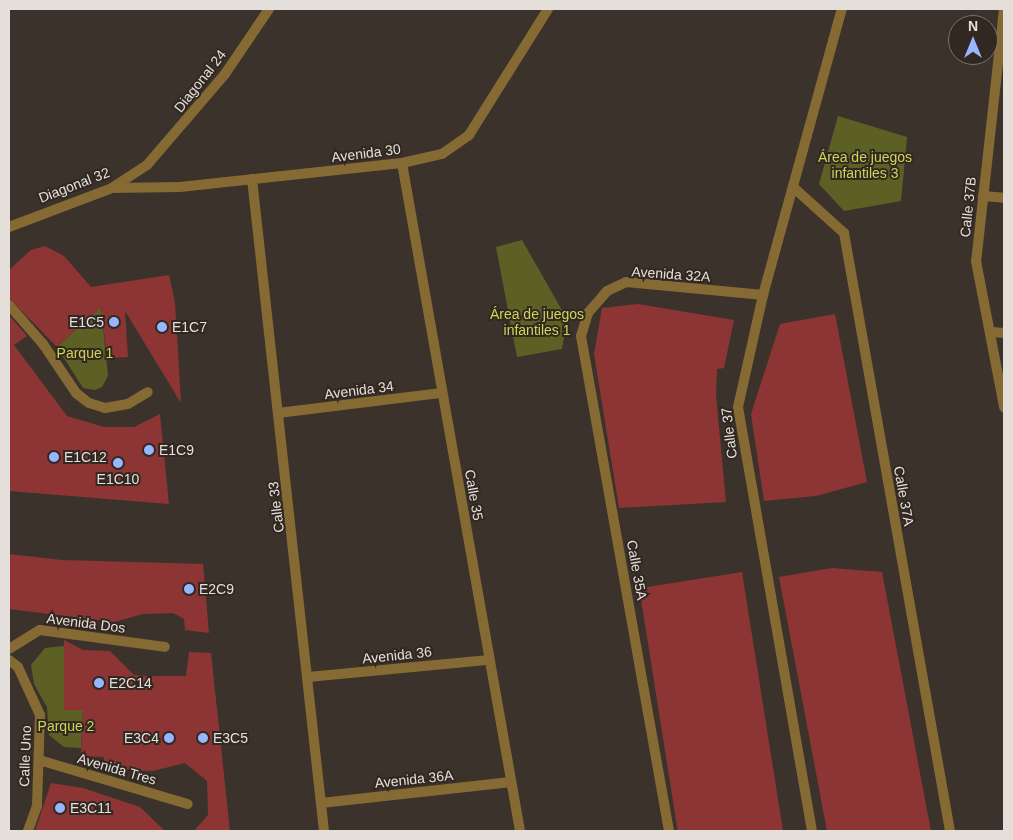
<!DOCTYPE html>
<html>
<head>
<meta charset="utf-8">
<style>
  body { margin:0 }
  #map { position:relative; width:1013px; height:840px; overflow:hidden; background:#3c322c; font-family:Helvetica,sans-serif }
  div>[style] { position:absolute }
  .green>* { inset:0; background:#5d6025 }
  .building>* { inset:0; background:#8d3534; transform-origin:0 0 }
  .street>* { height:10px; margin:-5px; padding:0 5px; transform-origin:5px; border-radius:5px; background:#866a33 }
  .dots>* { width:14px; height:14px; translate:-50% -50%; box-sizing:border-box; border:2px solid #322822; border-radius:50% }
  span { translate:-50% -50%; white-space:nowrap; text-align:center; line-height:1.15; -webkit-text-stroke:4px #322822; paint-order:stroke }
  .street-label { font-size:14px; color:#e5dfdb }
  .park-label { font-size:14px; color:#cfd655 }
  .poi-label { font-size:14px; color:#e5dfdb }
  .right { translate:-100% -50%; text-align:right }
  .left { translate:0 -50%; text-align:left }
  .frame { position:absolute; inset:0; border:10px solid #e5dfdb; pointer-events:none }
  .north { position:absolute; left:948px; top:15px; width:50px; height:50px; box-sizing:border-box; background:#322822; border:1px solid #7a716c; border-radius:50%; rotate:0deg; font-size:14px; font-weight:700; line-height:20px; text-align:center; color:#e5dfdb }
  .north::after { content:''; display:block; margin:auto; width:18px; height:22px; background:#98b6fd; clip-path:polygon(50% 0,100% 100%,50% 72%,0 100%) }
</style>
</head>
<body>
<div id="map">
  <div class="green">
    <i style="clip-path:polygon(838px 116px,907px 137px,901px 201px,844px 211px,819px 184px)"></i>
    <i style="clip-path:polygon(522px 240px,567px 319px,562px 349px,517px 357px,496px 247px)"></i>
    <i style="clip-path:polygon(101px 307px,108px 376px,102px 387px,95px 390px,83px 388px,57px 347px)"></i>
    <i style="clip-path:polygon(64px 646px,64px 710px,83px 710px,81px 748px,64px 747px,49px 735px,47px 707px,34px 684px,31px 665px,45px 648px)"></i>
  </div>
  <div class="building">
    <i style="clip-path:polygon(45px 246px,64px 256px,91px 287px,169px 275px,175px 303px,181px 403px,125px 311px,128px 357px,107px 358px,101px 307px,57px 347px,9px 298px,9px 270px,31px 250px)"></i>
    <i style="clip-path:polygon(638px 304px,734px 320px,724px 368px,717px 369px,716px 395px,726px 502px,619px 508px,594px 354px,602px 308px)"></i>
    <i style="clip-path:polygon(835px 314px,867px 482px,816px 496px,764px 501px,751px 414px,780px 324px)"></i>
    <i style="clip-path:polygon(9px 315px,27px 336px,14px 345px,67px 416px,104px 427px,134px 427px,160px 414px,169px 504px,9px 491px)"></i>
    <i style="clip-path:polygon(9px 554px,62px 560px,203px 564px,209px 633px,185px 630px,184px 619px,173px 613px,143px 614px,114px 622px,9px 609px)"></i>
    <i style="clip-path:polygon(832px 568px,882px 572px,931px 831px,827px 831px,779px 577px)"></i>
    <i style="left:742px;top:572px;width:262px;height:104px;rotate:81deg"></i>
    <i style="clip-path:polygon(64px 640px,83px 650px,110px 651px,134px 675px,147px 676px,186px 676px,189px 652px,211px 653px,230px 831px,194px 831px,208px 815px,207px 781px,185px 763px,153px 771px,127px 770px,127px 766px,104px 764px,104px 757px,81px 756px,83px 710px,64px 710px)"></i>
    <i style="clip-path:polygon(51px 783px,83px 788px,140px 807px,165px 831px,35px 831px)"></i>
  </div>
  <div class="street">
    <i style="left:1004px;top:9px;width:254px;rotate:96.3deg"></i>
    <i style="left:976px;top:261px;width:149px;rotate:79.1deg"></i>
    <i style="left:402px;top:163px;width:678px;rotate:79.98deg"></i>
    <i style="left:252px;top:179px;width:656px;rotate:83.7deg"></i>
    <i style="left:793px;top:187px;width:69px;rotate:42deg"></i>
    <i style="left:844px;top:233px;width:607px;rotate:79.95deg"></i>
    <i style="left:112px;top:188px;width:68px;rotate:-0.8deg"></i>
    <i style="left:180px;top:187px;width:223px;rotate:-6.2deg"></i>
    <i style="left:402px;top:163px;width:41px;rotate:-12.7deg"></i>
    <i style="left:442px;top:154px;width:33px;rotate:-35deg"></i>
    <i style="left:469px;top:135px;width:149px;rotate:-57.9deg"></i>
    <i style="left:983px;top:196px;width:21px;rotate:5deg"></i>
    <i style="left:9px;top:227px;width:110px;rotate:-20.7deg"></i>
    <i style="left:112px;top:188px;width:42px;rotate:-33.3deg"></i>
    <i style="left:147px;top:165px;width:120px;rotate:-49.4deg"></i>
    <i style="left:225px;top:74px;width:78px;rotate:-55.9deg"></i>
    <i style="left:9px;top:305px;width:52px;rotate:48.9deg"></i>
    <i style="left:43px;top:344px;width:59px;rotate:56deg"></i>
    <i style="left:76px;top:393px;width:16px;rotate:38deg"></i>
    <i style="left:89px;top:403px;width:17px;rotate:17deg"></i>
    <i style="left:105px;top:408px;width:23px;rotate:-10deg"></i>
    <i style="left:128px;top:404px;width:23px;rotate:-31deg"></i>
    <i style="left:992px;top:332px;width:12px;rotate:5deg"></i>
    <i style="left:278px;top:413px;width:165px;rotate:-7deg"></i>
    <i style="left:9px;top:649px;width:36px;rotate:-32deg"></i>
    <i style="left:40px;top:630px;width:126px;rotate:7.7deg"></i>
    <i style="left:9px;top:660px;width:11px;rotate:38deg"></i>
    <i style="left:18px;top:667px;width:53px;rotate:65.4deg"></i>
    <i style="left:40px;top:715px;width:91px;rotate:91.9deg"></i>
    <i style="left:37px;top:806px;width:27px;rotate:110deg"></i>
    <i style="left:308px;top:677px;width:182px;rotate:-5.4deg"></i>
    <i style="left:39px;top:760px;width:155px;rotate:16.5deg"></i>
    <i style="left:321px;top:803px;width:191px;rotate:-6.3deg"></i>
    <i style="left:669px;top:831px;width:503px;rotate:-100.08deg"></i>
    <i style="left:581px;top:336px;width:24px;rotate:-73deg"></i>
    <i style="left:588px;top:313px;width:29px;rotate:-49deg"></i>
    <i style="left:607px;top:291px;width:21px;rotate:-25deg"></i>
    <i style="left:626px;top:282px;width:138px;rotate:5.4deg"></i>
    <i style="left:812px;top:831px;width:430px;rotate:-99.9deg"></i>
    <i style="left:738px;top:407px;width:115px;rotate:-77.4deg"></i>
    <i style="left:763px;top:295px;width:297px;rotate:-74.6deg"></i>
  </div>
  <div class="dots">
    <i style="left:114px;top:322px;background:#98b6fd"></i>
    <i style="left:162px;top:327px;background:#98b6fd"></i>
    <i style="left:149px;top:450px;background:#98b6fd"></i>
    <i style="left:54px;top:457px;background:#98b6fd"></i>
    <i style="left:118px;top:463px;background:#98b6fd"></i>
    <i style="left:189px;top:589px;background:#98b6fd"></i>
    <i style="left:99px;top:683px;background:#98b6fd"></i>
    <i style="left:169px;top:738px;background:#98b6fd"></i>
    <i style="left:203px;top:738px;background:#98b6fd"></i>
    <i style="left:60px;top:808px;background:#98b6fd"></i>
  </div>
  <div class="street-label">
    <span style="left:200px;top:81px;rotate:-52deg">Diagonal 24</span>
    <span style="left:366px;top:153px;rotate:-7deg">Avenida 30</span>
    <span style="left:74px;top:185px;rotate:-21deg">Diagonal 32</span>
    <span style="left:968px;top:207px;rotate:-84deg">Calle 37B</span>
    <span style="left:671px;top:274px;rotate:4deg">Avenida 32A</span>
    <span style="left:359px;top:390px;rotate:-7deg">Avenida 34</span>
    <span style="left:729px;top:433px;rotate:-97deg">Calle 37</span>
    <span style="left:474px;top:495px;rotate:80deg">Calle 35</span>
    <span style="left:904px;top:496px;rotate:80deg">Calle 37A</span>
    <span style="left:276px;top:507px;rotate:-97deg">Calle 33</span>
    <span style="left:637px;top:570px;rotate:80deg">Calle 35A</span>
    <span style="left:86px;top:623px;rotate:7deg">Avenida Dos</span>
    <span style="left:397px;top:655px;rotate:-6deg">Avenida 36</span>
    <span style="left:25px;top:756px;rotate:-88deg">Calle Uno</span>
    <span style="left:117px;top:769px;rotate:16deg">Avenida Tres</span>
    <span style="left:414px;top:779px;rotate:-6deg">Avenida 36A</span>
  </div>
  <div class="park-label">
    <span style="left:865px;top:165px">Área de juegos<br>infantiles 3</span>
    <span style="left:537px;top:322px">Área de juegos<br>infantiles 1</span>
    <span style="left:85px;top:353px">Parque 1</span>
    <span style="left:66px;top:726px">Parque 2</span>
  </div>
  <div class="poi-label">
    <span class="right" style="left:104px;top:322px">E1C5</span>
    <span class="left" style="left:172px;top:327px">E1C7</span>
    <span class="left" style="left:159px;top:450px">E1C9</span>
    <span class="left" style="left:64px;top:457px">E1C12</span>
    <span style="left:118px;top:479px">E1C10</span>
    <span class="left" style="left:199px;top:589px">E2C9</span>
    <span class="left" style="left:109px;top:683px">E2C14</span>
    <span class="right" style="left:159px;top:738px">E3C4</span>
    <span class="left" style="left:213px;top:738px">E3C5</span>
    <span class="left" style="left:70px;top:808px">E3C11</span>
  </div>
  <div class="frame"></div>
  <div class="north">N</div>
</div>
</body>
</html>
